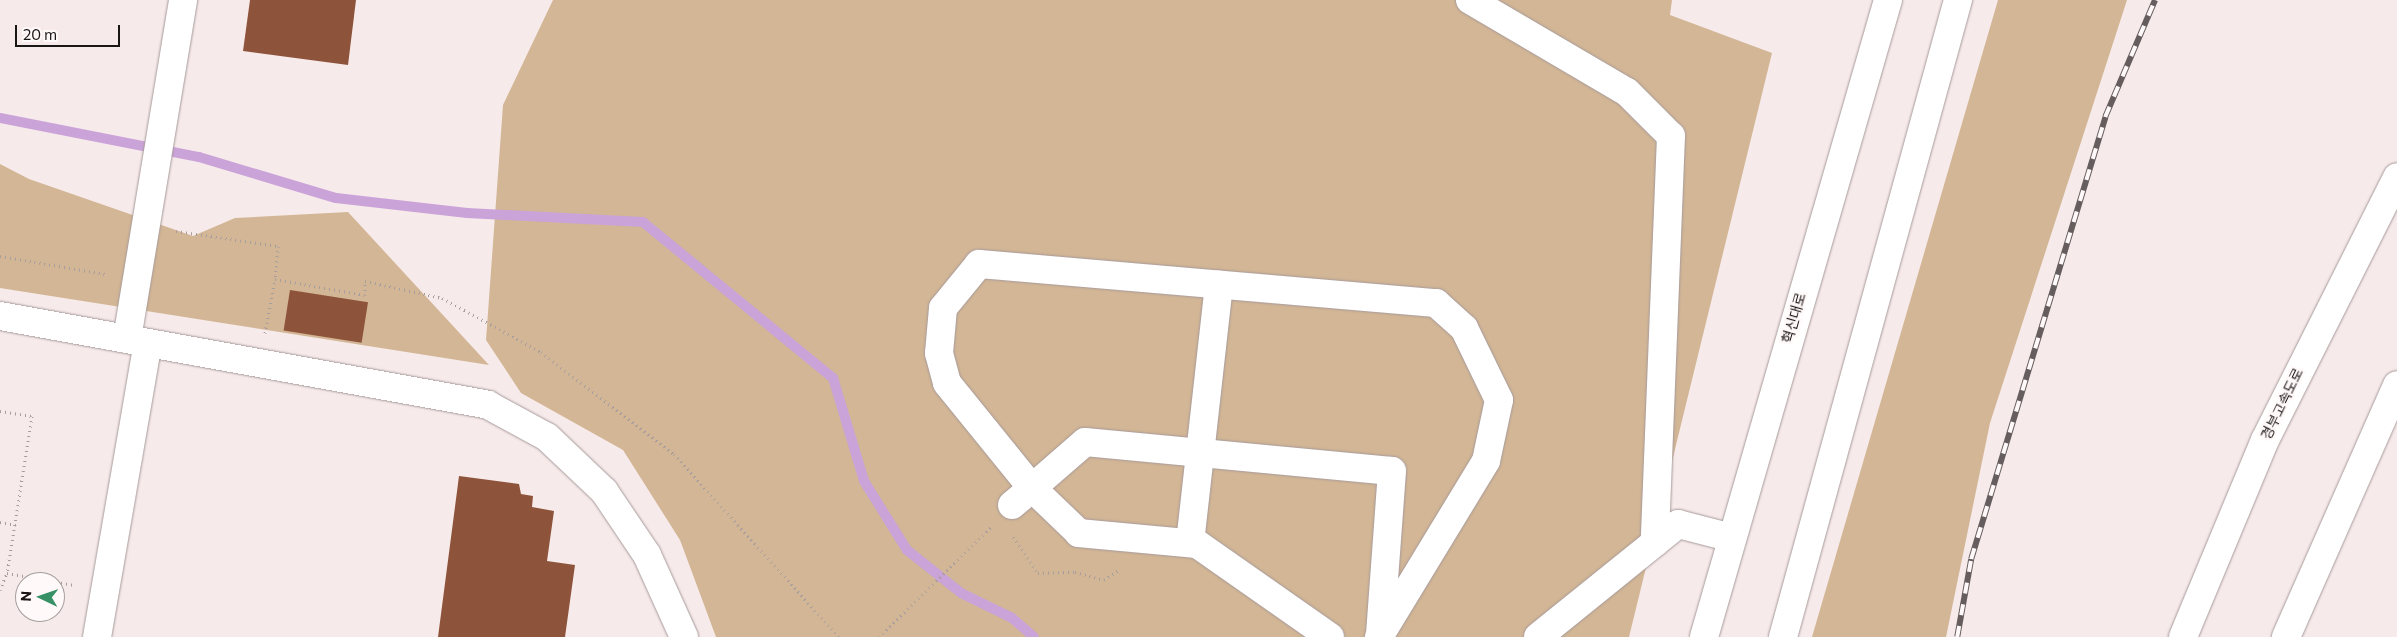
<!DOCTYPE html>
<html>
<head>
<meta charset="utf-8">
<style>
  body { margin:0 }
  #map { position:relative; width:2397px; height:637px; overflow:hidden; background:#f7eaea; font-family:Commissioner,"Noto Sans KR",sans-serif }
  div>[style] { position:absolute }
  .green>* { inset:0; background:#d2b695 }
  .stream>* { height:10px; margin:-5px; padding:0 5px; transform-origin:5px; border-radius:5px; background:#caa3d9 }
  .building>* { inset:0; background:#8e543b; transform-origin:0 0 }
  .path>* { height:3px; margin-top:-1.5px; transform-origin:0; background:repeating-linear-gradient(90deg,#a79d9d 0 1px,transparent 0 5px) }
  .roads { filter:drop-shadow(0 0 1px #a79a9b) drop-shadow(0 0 1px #a79a9b) }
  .minor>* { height:28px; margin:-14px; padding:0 14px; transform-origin:14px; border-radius:14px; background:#fff }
  .secondary>* { height:28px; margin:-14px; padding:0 14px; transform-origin:14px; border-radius:14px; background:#fff }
  .motorway>* { height:28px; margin:-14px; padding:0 14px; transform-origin:14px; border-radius:14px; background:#fff }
  .rail>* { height:5.5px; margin-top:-2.75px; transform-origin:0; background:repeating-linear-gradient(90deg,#fff9f9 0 11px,#665e5e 0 22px); box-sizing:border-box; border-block:1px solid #665e5e }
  span { translate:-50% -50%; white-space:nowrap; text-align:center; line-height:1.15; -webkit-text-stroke:5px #fff9f9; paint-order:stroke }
  .street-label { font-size:14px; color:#1b1616 }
  .north { position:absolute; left:15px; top:572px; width:50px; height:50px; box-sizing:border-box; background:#fff9f9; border:1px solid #a49e9e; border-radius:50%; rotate:273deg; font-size:14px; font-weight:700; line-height:20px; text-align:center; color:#1b1616 }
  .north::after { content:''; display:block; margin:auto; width:18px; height:22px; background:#389166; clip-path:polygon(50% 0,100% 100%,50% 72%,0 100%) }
  .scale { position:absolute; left:15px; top:25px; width:105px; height:22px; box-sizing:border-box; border:2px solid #1b1616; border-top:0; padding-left:6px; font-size:15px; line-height:18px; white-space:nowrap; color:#1b1616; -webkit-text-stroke:4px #fff9f9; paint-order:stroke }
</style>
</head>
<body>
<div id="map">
  <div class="green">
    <i style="clip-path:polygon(553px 0,1672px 0,1670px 15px,1772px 53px,1629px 637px,716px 637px,680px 540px,623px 450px,521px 393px,486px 340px,503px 105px)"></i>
    <i style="clip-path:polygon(1998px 0,2127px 0,1990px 423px,1946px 637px,1812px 637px)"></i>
    <i style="clip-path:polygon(0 164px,29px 179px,193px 236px,235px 218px,348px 212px,489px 365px,0 288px)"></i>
  </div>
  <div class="stream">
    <i style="left:0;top:118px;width:203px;rotate:11.1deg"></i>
    <i style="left:199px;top:157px;width:143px;rotate:16.7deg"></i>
    <i style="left:336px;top:198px;width:132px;rotate:6.5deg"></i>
    <i style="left:467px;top:213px;width:176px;rotate:2.9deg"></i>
    <i style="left:643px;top:222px;width:246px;rotate:39.4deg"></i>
    <i style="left:833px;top:378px;width:108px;rotate:73.2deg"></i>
    <i style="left:864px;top:481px;width:81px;rotate:58.1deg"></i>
    <i style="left:907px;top:550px;width:69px;rotate:38.5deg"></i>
    <i style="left:961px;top:593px;width:57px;rotate:26.1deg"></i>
    <i style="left:1012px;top:618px;width:29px;rotate:41deg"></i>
  </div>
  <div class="building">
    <i style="clip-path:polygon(250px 0,356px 0,348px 65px,243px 51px)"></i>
    <i style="left:290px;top:290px;width:79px;height:41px;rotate:9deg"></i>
    <i style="clip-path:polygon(459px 476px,519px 484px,521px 494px,533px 496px,532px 507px,554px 511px,547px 561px,575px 565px,565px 637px,438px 637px)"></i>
  </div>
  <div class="path">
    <i style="left:176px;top:231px;width:103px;rotate:8.4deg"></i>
    <i style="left:278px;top:246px;width:33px;rotate:95deg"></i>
    <i style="left:0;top:256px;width:107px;rotate:9.7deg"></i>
    <i style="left:265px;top:333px;width:55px;rotate:-79.5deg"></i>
    <i style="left:275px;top:279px;width:91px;rotate:10.1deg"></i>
    <i style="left:365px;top:295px;width:14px;rotate:-90deg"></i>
    <i style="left:365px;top:281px;width:79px;rotate:12.4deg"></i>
    <i style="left:442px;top:298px;width:113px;rotate:28.6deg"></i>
    <i style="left:541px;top:352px;width:168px;rotate:37.5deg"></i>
    <i style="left:674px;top:454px;width:246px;rotate:48deg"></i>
    <i style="left:0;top:411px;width:32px;rotate:9deg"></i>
    <i style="left:32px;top:416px;width:159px;rotate:99deg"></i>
    <i style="left:0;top:522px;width:16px;rotate:11deg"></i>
    <i style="left:1013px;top:537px;width:44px;rotate:55.2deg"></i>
    <i style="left:1038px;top:573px;width:37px;rotate:-2deg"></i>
    <i style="left:1075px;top:572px;width:30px;rotate:15deg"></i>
    <i style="left:1104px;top:580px;width:18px;rotate:-34deg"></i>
    <i style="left:0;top:590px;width:18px;rotate:-68deg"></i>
    <i style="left:7px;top:573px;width:68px;rotate:10.2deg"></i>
    <i style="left:879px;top:637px;width:157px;rotate:-44.5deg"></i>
  </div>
  <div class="roads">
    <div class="minor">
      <i style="left:1470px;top:0;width:182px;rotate:30.4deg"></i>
      <i style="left:1627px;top:92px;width:62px;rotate:45deg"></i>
      <i style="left:1671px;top:136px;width:407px;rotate:92.3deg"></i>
      <i style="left:0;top:316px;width:496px;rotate:10.3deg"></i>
      <i style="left:488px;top:405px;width:67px;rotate:28.5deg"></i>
      <i style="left:547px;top:437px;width:79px;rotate:43.5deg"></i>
      <i style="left:604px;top:491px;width:77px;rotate:56.1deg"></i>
      <i style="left:647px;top:555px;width:90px;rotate:65.7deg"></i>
      <i style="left:127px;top:339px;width:344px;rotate:-80.6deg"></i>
      <i style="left:1012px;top:505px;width:26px;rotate:-40deg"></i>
      <i style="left:1032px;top:488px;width:135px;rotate:-129deg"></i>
      <i style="left:947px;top:383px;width:31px;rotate:-105deg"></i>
      <i style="left:939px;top:353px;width:45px;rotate:-84.9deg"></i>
      <i style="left:943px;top:308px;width:57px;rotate:-50.7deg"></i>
      <i style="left:979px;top:264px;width:459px;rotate:4.9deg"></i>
      <i style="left:1436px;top:303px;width:38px;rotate:42deg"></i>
      <i style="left:1464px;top:328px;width:80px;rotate:64.1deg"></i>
      <i style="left:1499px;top:400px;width:62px;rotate:102deg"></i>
      <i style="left:1486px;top:461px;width:206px;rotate:121.3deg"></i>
      <i style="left:1190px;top:543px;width:260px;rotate:-83.6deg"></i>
      <i style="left:97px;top:637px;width:298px;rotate:-80.2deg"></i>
      <i style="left:1330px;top:637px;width:162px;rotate:-145deg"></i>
      <i style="left:1197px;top:544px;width:119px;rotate:-174.7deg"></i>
      <i style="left:1079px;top:533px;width:65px;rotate:-136.2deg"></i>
      <i style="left:1032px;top:488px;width:70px;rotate:-41deg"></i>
      <i style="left:1085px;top:442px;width:308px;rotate:5.4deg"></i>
      <i style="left:1392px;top:471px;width:165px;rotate:94.2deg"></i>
      <i style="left:1538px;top:637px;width:180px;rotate:-38.9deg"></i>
      <i style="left:1678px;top:524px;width:56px;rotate:14.5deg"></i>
    </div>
    <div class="secondary">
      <i style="left:1704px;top:637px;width:663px;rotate:-73.89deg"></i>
      <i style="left:1783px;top:637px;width:661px;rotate:-74.64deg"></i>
    </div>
    <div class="motorway">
      <i style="left:2183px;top:637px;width:213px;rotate:-67.4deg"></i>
      <i style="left:2265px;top:440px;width:294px;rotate:-63.3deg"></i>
      <i style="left:2286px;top:637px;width:275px;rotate:-66.2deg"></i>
    </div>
  </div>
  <div class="rail">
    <i style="left:1957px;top:637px;width:79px;rotate:-79.8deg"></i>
    <i style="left:1971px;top:559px;width:462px;rotate:-73.1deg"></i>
    <i style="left:2105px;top:117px;width:127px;rotate:-66.9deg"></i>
  </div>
  <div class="street-label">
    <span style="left:1794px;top:318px;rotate:-74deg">혁신대로</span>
    <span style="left:2282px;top:404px;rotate:-64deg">경부고속도로</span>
  </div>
  <div class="north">N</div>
  <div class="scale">20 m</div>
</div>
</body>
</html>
